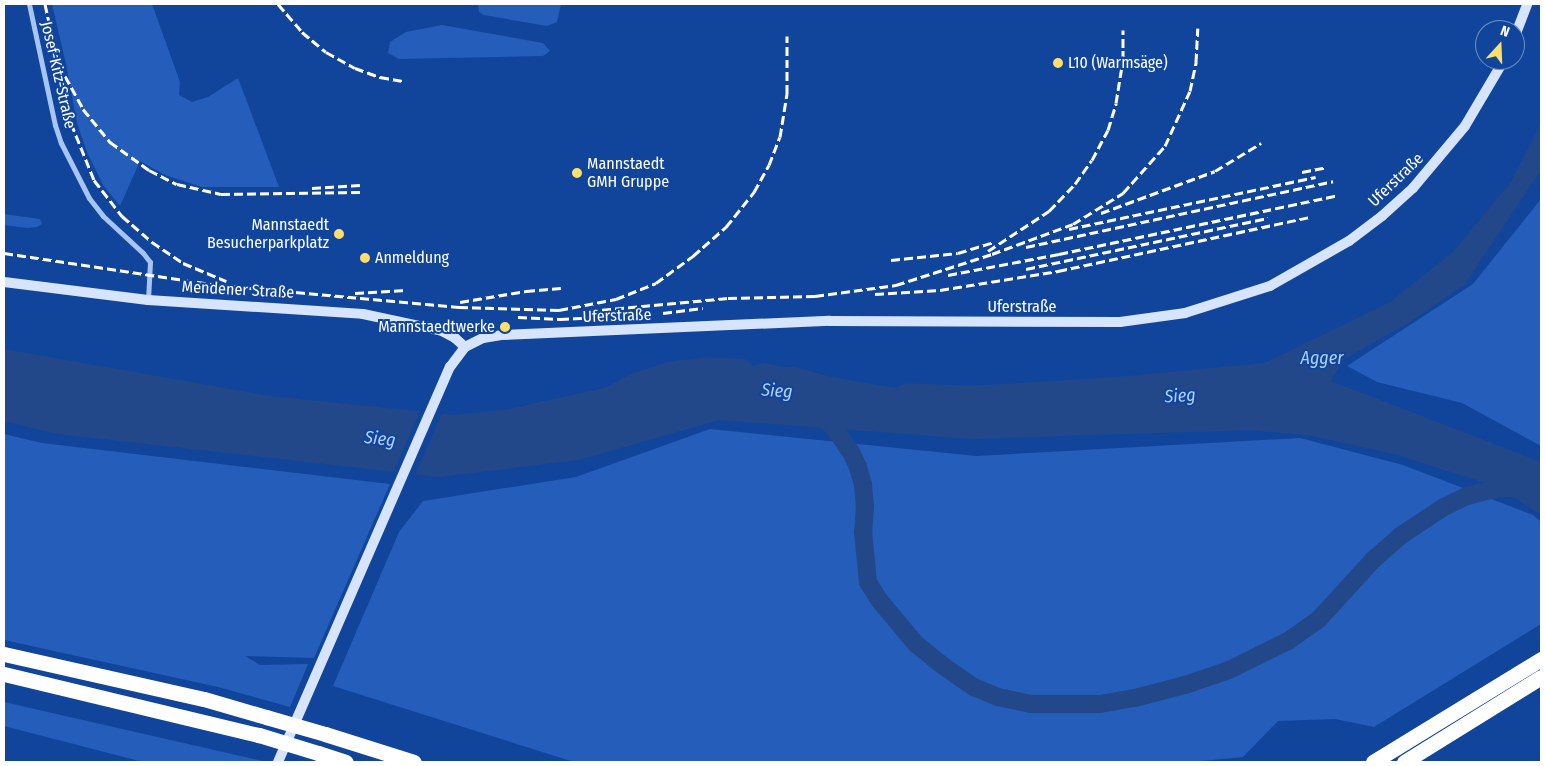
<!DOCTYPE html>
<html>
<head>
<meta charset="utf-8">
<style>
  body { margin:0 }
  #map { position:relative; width:1545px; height:766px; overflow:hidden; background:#11459c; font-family:"Fira Sans Condensed",sans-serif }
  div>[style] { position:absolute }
  .green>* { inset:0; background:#245dba }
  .water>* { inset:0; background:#224889 }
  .pier>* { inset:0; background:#11459c }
  .river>* { height:18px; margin:-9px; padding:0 9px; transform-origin:9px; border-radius:9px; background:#224889 }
  .street>* { height:5px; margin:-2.5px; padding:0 2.5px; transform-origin:2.5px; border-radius:2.5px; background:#a6c4f4 }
  .secondary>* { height:10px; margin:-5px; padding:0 5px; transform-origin:5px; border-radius:5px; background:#d6e4fd }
  .highway>* { height:15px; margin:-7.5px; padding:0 7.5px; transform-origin:7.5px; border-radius:7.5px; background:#fff }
  .rail>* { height:3px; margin-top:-1.5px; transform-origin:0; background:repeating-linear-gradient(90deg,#fff 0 9px,transparent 0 13px) }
  .highway-bridge>* { height:15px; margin:-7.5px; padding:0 7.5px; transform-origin:7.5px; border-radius:7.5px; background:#fff }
  .dots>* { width:14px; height:14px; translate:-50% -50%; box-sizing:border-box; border:2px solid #11459c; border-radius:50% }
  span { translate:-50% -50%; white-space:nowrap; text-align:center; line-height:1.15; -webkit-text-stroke:4px #11459c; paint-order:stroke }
  .poi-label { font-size:16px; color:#fff }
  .left { translate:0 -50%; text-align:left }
  .right { translate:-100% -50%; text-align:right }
  .street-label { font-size:16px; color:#fff }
  .water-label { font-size:18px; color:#b2cffb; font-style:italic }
  .frame { position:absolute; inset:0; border:5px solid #fff; pointer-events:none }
  .north { position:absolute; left:1475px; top:20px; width:50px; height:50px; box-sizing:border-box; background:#11459c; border:1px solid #708fc4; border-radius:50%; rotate:20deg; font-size:14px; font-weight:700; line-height:20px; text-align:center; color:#fff }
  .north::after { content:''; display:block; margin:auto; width:18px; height:22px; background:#ffde69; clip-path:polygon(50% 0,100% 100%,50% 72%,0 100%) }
</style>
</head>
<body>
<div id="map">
  <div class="green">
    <i style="clip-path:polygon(52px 4px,152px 4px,180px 82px,179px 95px,192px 102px,208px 97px,238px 78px,279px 187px,202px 187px,165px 175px,140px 161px,120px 206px,103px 185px,87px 152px,77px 123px,66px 64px)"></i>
    <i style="clip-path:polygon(478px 4px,561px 4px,557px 22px,547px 26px,484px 15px,479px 12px)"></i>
    <i style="clip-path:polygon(442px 25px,543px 43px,550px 51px,543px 56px,399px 59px,388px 53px,390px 42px,406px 32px)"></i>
    <i style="clip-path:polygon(1541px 199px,1541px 446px,1462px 403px,1377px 382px,1347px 366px,1473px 284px)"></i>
    <i style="clip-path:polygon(4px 214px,40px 219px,42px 224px,37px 227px,27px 228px,4px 225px)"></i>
    <i style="clip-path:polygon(710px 429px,976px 456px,1300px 438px,1403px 465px,1533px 515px,1541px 522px,1541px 624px,1374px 727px,1335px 719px,1278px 721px,1243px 757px,1192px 762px,574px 762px,333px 686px,399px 532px,423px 501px,576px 477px)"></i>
    <i style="clip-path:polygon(4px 434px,42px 443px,390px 484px,314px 658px,245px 656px,260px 665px,308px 664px,290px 707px,218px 687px,4px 640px)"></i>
    <i style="clip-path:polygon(4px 702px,263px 761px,266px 762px,143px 762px,4px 726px)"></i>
  </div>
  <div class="water">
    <i style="clip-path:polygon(1541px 123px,1541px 170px,1465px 284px,1410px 322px,1344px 359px,1331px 381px,1541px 462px,1541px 515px,1500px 488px,1398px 455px,1313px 436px,1253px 430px,971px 439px,719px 420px,579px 460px,439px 477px,58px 434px,4px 421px,4px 349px,270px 396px,454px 415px,509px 409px,604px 388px,631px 374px,668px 362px,707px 357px,745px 359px,753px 366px,765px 363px,782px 367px,795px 367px,831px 377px,895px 388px,906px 383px,969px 386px,1118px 377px,1265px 363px,1390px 302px,1453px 252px,1511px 182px)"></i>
  </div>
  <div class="pier">
    <i style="clip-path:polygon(421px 409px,443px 411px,414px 477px,392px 475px)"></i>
  </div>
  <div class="river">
    <i style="left:818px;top:413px;width:22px;rotate:43deg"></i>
    <i style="left:834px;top:428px;width:29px;rotate:55deg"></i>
    <i style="left:851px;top:452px;width:17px;rotate:65deg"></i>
    <i style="left:858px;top:467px;width:19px;rotate:74deg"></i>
    <i style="left:863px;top:485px;width:21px;rotate:85deg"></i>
    <i style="left:865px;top:506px;width:26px;rotate:94deg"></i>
    <i style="left:863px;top:532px;width:50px;rotate:84.3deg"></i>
    <i style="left:868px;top:582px;width:22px;rotate:58deg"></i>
    <i style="left:880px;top:601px;width:56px;rotate:50.1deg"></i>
    <i style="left:916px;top:644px;width:33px;rotate:39deg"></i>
    <i style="left:942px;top:665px;width:39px;rotate:35deg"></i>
    <i style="left:974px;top:687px;width:26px;rotate:23deg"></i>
    <i style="left:998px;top:697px;width:34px;rotate:12deg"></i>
    <i style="left:1031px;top:704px;width:69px"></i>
    <i style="left:1100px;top:704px;width:36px;rotate:-10deg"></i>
    <i style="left:1135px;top:698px;width:52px;rotate:-14.6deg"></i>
    <i style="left:1185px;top:685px;width:46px;rotate:-18.8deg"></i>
    <i style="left:1229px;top:670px;width:66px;rotate:-26.2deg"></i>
    <i style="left:1288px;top:641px;width:38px;rotate:-35deg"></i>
    <i style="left:1319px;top:619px;width:81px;rotate:-47.5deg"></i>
    <i style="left:1374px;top:559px;width:35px;rotate:-41deg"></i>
    <i style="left:1400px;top:536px;width:53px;rotate:-33.4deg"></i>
    <i style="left:1444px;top:507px;width:25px;rotate:-26deg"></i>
    <i style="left:1467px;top:496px;width:34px;rotate:-14deg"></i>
    <i style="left:1500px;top:488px;width:24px"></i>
  </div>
  <div class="street">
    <i style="left:29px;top:4px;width:124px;rotate:77.9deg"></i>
    <i style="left:55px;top:125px;width:19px;rotate:72deg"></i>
    <i style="left:61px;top:143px;width:62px;rotate:63deg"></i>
    <i style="left:89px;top:198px;width:23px;rotate:52deg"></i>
    <i style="left:103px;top:216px;width:54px;rotate:42.8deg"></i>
    <i style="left:143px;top:253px;width:11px;rotate:52deg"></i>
    <i style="left:150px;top:262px;width:38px;rotate:93deg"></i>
  </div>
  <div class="secondary">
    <i style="left:1515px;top:36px;width:34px;rotate:-69deg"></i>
    <i style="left:4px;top:282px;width:145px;rotate:7.1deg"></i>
    <i style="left:148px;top:300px;width:215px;rotate:3.7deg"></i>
    <i style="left:363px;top:314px;width:81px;rotate:12.1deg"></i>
    <i style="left:442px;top:331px;width:15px;rotate:28deg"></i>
    <i style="left:455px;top:338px;width:13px;rotate:42deg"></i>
    <i style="left:278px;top:762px;width:431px;rotate:-66.5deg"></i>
    <i style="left:450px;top:367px;width:25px;rotate:-53deg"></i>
    <i style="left:465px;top:347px;width:20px;rotate:-27deg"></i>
    <i style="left:483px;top:338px;width:20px;rotate:-9deg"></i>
    <i style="left:503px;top:335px;width:327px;rotate:-2.5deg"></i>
    <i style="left:830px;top:321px;width:290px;rotate:0.2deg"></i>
    <i style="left:1120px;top:322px;width:66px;rotate:-7.9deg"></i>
    <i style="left:1185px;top:313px;width:89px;rotate:-17.6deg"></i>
    <i style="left:1270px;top:286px;width:91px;rotate:-29.7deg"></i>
    <i style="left:1349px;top:241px;width:41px;rotate:-37.1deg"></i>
    <i style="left:1382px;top:216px;width:42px;rotate:-42.1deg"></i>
    <i style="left:1413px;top:188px;width:81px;rotate:-50deg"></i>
    <i style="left:1465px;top:126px;width:77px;rotate:-59.4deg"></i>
  </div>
  <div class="highway">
    <i style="left:4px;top:654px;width:205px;rotate:12.7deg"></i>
    <i style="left:204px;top:699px;width:65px;rotate:16.2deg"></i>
    <i style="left:4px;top:674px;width:262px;rotate:13.5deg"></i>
    <i style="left:325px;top:734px;width:93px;rotate:17.5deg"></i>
    <i style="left:318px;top:753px;width:29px;rotate:18deg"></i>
    <i style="left:1373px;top:762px;width:197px;rotate:-31.5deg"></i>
    <i style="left:1404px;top:762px;width:161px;rotate:-31.8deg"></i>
  </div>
  <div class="rail">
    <i style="left:45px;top:4px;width:122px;rotate:77.7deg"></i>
    <i style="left:71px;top:123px;width:61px;rotate:68deg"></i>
    <i style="left:94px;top:180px;width:46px;rotate:52.1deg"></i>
    <i style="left:122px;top:216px;width:40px;rotate:41deg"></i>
    <i style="left:152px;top:242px;width:37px;rotate:34deg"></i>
    <i style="left:183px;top:263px;width:47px;rotate:22.7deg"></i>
    <i style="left:278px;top:4px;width:37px;rotate:49deg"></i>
    <i style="left:302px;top:32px;width:31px;rotate:40deg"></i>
    <i style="left:326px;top:52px;width:33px;rotate:29deg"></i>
    <i style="left:355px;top:68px;width:27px;rotate:20deg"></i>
    <i style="left:380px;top:77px;width:23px;rotate:10deg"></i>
    <i style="left:65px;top:76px;width:38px;rotate:61deg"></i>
    <i style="left:83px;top:109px;width:43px;rotate:50.7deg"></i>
    <i style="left:110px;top:142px;width:48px;rotate:35.7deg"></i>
    <i style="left:149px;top:170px;width:31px;rotate:27deg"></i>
    <i style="left:177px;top:184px;width:45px;rotate:12.8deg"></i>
    <i style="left:221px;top:194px;width:139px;rotate:-0.8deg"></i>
    <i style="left:1302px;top:172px;width:25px;rotate:-11deg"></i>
    <i style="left:312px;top:188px;width:48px;rotate:-3.6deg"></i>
    <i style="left:1101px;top:213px;width:121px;rotate:-20.2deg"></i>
    <i style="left:1215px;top:171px;width:54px;rotate:-31.3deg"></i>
    <i style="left:1069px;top:229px;width:252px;rotate:-11.9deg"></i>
    <i style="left:1026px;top:247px;width:314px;rotate:-12.1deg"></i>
    <i style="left:988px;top:251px;width:73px;rotate:-33.3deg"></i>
    <i style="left:1049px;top:211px;width:37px;rotate:-46deg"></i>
    <i style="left:1075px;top:184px;width:29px;rotate:-55deg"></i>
    <i style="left:1092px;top:160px;width:34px;rotate:-62deg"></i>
    <i style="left:1108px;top:130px;width:28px;rotate:-73deg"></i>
    <i style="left:1116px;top:103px;width:44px;rotate:-80.8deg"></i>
    <i style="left:1123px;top:60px;width:30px;rotate:-90deg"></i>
    <i style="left:4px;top:253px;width:216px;rotate:8.5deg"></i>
    <i style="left:218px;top:285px;width:242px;rotate:5.2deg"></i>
    <i style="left:459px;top:307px;width:100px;rotate:1.7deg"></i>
    <i style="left:559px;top:310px;width:58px;rotate:-10.9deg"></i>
    <i style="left:616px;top:299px;width:43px;rotate:-21.8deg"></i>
    <i style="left:656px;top:283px;width:46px;rotate:-36.1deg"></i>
    <i style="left:693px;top:256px;width:44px;rotate:-41.3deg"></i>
    <i style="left:726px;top:227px;width:45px;rotate:-51.3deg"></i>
    <i style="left:754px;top:192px;width:31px;rotate:-61deg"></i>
    <i style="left:769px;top:165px;width:30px;rotate:-69deg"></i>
    <i style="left:780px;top:137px;width:44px;rotate:-80.8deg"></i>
    <i style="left:787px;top:94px;width:58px;rotate:-90deg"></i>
    <i style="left:891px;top:260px;width:67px;rotate:-6deg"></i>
    <i style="left:958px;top:253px;width:38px;rotate:-17deg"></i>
    <i style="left:1026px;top:269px;width:247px;rotate:-11.9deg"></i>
    <i style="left:948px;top:275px;width:113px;rotate:-10.7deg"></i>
    <i style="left:1059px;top:254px;width:285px;rotate:-11.9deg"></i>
    <i style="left:355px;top:293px;width:51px;rotate:-3.4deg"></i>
    <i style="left:875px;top:294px;width:65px;rotate:-3.5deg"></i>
    <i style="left:940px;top:290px;width:120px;rotate:-9.1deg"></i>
    <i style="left:1058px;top:271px;width:257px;rotate:-12.1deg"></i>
    <i style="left:460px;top:302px;width:67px;rotate:-9.5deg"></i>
    <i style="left:526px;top:291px;width:35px;rotate:-5deg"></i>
    <i style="left:589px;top:311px;width:140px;rotate:-5.3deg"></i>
    <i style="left:728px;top:298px;width:87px;rotate:-1.3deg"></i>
    <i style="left:815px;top:296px;width:82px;rotate:-7.7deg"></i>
    <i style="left:896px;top:285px;width:101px;rotate:-17.9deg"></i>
    <i style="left:992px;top:254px;width:86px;rotate:-20.3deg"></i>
    <i style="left:1073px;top:224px;width:59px;rotate:-31.8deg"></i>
    <i style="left:1123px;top:193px;width:63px;rotate:-48.2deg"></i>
    <i style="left:1165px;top:146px;width:60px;rotate:-65.6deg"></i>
    <i style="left:1190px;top:91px;width:30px;rotate:-78deg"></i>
    <i style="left:1196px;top:62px;width:34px;rotate:-87deg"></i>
    <i style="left:663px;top:313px;width:40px;rotate:-7.1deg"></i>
    <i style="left:518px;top:317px;width:42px;rotate:2.7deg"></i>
    <i style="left:560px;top:319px;width:41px;rotate:-2.8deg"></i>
  </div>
  <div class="highway-bridge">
    <i style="left:266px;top:717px;width:61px;rotate:16.1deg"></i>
    <i style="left:259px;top:735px;width:62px;rotate:17deg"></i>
  </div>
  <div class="dots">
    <i style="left:1058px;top:63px;background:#ffde69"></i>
    <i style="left:577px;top:173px;background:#ffde69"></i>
    <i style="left:339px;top:234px;background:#ffde69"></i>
    <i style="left:365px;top:258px;background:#ffde69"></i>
    <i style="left:505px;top:327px;background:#ffde69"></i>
  </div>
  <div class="poi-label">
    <span class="left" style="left:1068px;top:63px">L10 (Warmsäge)</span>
    <span class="left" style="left:587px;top:173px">Mannstaedt<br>GMH Gruppe</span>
    <span class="right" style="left:329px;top:234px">Mannstaedt<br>Besucherparkplatz</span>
    <span class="left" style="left:375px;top:258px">Anmeldung</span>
    <span class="right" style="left:495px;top:327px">Mannstaedtwerke</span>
  </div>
  <div class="street-label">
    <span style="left:58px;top:75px;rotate:77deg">Josef-Kitz-Straße</span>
    <span style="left:1396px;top:180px;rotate:-44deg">Uferstraße</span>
    <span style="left:238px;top:290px;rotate:3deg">Mendener Straße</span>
    <span style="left:1022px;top:307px">Uferstraße</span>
    <span style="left:617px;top:316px;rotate:-2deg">Uferstraße</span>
  </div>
  <div class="water-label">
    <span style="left:1322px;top:358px">Agger</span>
    <span style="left:777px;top:391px;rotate:4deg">Sieg</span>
    <span style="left:1180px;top:396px;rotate:-3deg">Sieg</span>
    <span style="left:380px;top:439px;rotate:7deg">Sieg</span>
  </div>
  <div class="frame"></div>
  <div class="north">N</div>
</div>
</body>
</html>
